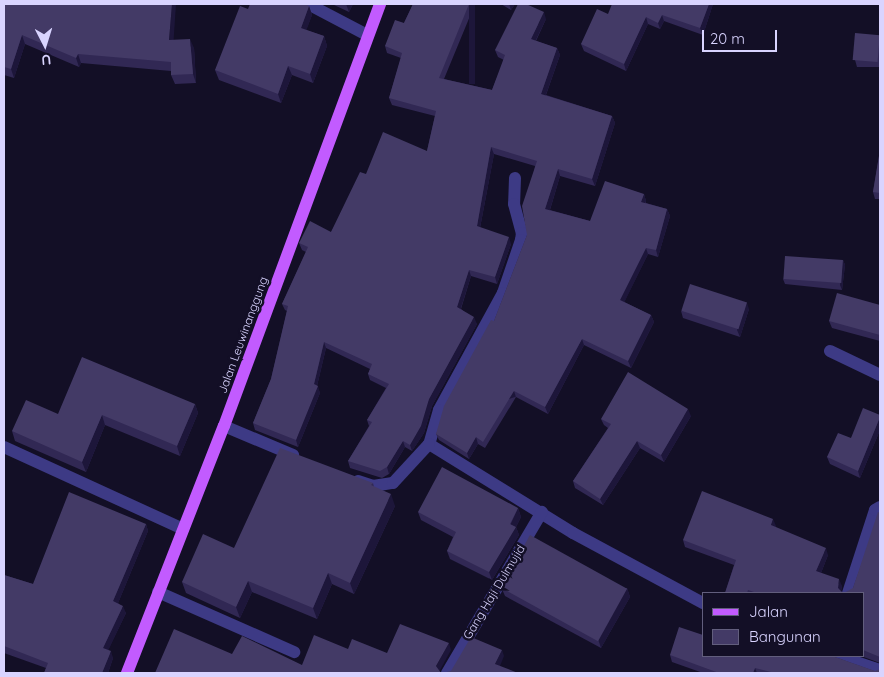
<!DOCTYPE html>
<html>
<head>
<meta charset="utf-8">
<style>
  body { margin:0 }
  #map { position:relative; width:884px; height:677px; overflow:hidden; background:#130f26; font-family:Quicksand,sans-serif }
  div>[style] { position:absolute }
  .minor>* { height:12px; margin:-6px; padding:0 6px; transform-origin:6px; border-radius:6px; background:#3d3a85 }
  .major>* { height:12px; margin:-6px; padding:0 6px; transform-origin:6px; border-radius:6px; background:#c25bff }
  .wall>* { inset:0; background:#312854 }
  .shaded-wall>* { inset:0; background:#1d163a; transform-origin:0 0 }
  .building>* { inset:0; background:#433a66; transform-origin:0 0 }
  span { translate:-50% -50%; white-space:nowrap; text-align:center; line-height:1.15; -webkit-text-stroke:5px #130f26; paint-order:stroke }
  .street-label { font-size:12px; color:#d9d4ff }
  .frame { position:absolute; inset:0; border:5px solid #d9d4ff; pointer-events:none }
  .legend { position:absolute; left:702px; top:592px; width:162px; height:65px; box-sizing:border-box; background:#130f26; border:1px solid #625e7d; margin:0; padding:6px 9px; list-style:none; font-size:15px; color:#d9d4ff }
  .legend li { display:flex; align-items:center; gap:10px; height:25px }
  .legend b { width:25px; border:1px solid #625e7d }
  .north { position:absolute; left:20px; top:20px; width:50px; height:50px; -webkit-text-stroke:4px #130f26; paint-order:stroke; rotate:175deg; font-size:14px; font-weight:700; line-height:20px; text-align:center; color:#d9d4ff }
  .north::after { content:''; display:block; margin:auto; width:18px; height:22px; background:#d9d4ff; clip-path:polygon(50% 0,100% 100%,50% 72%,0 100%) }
  .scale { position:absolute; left:702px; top:30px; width:75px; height:22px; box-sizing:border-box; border:2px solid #d9d4ff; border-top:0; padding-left:6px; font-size:15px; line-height:18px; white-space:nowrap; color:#d9d4ff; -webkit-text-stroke:4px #130f26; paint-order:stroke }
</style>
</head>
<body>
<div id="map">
  <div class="minor">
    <i style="left:308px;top:4px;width:67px;rotate:27.7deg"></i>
    <i style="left:515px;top:178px;width:26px;rotate:92deg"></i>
    <i style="left:514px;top:204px;width:30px;rotate:75deg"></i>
    <i style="left:522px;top:233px;width:7px;rotate:98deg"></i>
    <i style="left:521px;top:240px;width:56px;rotate:108.8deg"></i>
    <i style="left:503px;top:293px;width:133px;rotate:118.7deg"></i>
    <i style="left:439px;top:410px;width:35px;rotate:106deg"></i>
    <i style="left:429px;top:444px;width:169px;rotate:31.7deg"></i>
    <i style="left:573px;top:533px;width:148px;rotate:28.3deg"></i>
    <i style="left:830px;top:351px;width:55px;rotate:25.6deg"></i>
    <i style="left:224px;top:426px;width:75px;rotate:22.8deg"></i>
    <i style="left:4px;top:447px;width:197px;rotate:24.6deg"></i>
    <i style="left:358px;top:481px;width:16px;rotate:18deg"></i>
    <i style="left:373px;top:486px;width:20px;rotate:-9deg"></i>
    <i style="left:393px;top:483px;width:53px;rotate:-47.3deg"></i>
    <i style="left:158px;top:592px;width:149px;rotate:23.8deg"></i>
    <i style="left:848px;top:593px;width:87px;rotate:-72deg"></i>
    <i style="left:875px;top:510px;width:6px;rotate:-31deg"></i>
    <i style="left:838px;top:656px;width:44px;rotate:18.4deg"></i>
    <i style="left:447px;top:673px;width:187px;rotate:-59.5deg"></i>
  </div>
  <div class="major">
    <i style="left:127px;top:673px;width:265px;rotate:-68.6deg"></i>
    <i style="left:224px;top:426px;width:450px;rotate:-69.7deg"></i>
  </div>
  <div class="wall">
    <i style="clip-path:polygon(4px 4px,173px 40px,194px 48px,196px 83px,175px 84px,171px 75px,171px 71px,81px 63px,79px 67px,25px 44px,14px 78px,4px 75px)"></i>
    <i style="clip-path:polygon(332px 4px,353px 4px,349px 12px)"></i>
    <i style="clip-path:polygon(413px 4px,475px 4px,444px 79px,492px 90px,504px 60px,498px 57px,495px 50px,546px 19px,536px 41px,557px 48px,560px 55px,546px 95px,612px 116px,615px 123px,595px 186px,560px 176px,550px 210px,590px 221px,644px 194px,646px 201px,646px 203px,667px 209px,670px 216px,658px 257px,648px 254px,624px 302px,651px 315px,654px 322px,631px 368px,584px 345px,548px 414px,516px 397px,485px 448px,478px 444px,469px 459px,439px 440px,436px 434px,494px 321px,527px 235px,535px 166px,494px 154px,480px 228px,511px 244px,497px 284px,471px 276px,461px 309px,477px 324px,432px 406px,424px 433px,412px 451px,405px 447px,389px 474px,382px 478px,350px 468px,348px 461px,369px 426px,367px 420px,386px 388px,370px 380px,368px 374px,370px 369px,326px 348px,317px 386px,320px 393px,298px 447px,255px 430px,253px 423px,271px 379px,287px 311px,285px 310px,282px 304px,306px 252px,302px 250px,299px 243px,331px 232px,366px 174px,427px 151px,435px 116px,392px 105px,389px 98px,401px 58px,387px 53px,385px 46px,404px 23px)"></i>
    <i style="clip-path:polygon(501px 4px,515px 4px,511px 10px)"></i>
    <i style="clip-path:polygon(713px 4px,703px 35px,664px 21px,660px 29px,648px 24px,626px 71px,584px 51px,581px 44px,608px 14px)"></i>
    <i style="clip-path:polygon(309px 6px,312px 15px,306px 30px,324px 36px,327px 46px,313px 83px,292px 75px,281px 103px,219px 80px,215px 70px)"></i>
    <i style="clip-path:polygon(880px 35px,880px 67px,857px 67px,855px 60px)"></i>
    <i style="clip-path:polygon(880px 150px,880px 199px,875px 199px,873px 192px)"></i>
    <i style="clip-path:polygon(843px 260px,845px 265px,842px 290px,785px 284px,783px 279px)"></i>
    <i style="clip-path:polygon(880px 305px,880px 341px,832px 328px,829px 321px)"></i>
    <i style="clip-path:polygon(749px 309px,740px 337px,683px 318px,681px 311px)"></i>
    <i style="clip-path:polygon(195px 404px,198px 413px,180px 456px,105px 425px,86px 472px,15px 441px,12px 431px,58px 414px)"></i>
    <i style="clip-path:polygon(880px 415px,880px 430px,860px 478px,830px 464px,827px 457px)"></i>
    <i style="clip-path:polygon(691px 416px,664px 462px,640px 448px,603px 505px,575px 488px,573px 481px,608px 428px,604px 425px,601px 419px)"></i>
    <i style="clip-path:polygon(373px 483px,374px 487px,395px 506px,354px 594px,332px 584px,317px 619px,252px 592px,240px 618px,186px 593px,182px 582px,234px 548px)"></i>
    <i style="clip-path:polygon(518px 508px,521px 517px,516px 527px,519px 535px,492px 580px,450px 559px,447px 551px,453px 537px,421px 520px,418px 512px)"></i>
    <i style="clip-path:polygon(880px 513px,880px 663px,861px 656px,863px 656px,863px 593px,853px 588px)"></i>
    <i style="clip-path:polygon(146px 524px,148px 531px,118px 603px,126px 613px,108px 650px,113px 658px,108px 673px,44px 673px,46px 668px,4px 653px,4px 575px,33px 584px)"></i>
    <i style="clip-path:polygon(776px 526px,775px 527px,828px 555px,821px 573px,842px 586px,841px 591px,843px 593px,725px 593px,734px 565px,685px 547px,683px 540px)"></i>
    <i style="clip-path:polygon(501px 587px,627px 588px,630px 597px,601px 648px,505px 596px)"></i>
    <i style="clip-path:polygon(670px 655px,832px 656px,880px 673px,703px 673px,672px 662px)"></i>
  </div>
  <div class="shaded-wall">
    <i style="clip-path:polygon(172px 4px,176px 4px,173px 49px,169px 40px)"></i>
    <i style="clip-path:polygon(346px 4px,353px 4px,349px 12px)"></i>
    <i style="left:469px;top:4px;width:6px;height:80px"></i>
    <i style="clip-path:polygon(509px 4px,515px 4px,511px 10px)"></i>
    <i style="clip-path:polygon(709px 4px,713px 4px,703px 35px,700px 28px)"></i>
    <i style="clip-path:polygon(309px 6px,312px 15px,304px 37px,301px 28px)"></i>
    <i style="clip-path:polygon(544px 12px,546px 19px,533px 46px,531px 39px)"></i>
    <i style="clip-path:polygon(662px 15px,664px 21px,660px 29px,658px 23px)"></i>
    <i style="clip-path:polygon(646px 17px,648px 24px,626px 71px,624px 64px)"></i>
    <i style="clip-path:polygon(22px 35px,25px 44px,14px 78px,11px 69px)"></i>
    <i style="clip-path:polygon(324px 36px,327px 46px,313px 83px,310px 74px)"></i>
    <i style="clip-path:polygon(190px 39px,194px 48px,196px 83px,193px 74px)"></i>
    <i style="clip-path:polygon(557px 48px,560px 55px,544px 100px,541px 94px)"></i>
    <i style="clip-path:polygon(78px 54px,81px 63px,79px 67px,76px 58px)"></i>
    <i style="clip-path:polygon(288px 66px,292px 75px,281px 103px,278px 94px)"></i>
    <i style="clip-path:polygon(612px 116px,615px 123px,595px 186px,592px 179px)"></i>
    <i style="clip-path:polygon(491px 147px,494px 154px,479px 233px,477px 226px)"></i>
    <i style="clip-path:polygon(558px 169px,560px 176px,548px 216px,545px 209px)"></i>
    <i style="clip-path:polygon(644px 194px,646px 201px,644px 208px,641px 202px)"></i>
    <i style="clip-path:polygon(667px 209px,670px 216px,658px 257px,656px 250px)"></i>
    <i style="clip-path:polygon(509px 237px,511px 244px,497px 284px,495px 277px)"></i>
    <i style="clip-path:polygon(646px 248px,648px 254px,622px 307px,620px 300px)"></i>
    <i style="clip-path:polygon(843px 260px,845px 265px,842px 290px,840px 285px)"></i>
    <i style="clip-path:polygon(469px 270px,471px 276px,459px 314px,457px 307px)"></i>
    <i style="clip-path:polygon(747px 303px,749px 309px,740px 337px,737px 330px)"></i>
    <i style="clip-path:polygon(651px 315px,654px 322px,631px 368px,628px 361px)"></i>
    <i style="clip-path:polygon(474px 317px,477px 324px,432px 406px,424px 433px,412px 451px,410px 445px,429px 399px)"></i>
    <i style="clip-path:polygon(582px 339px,584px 345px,548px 414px,545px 407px)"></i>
    <i style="clip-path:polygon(324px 342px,326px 348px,316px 390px,318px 386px,320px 393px,298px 447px,296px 440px,314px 384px)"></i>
    <i style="left:514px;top:391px;width:6px;height:60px;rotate:72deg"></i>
    <i style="clip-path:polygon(195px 404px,198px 413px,180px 456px,177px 446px)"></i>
    <i style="clip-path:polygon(688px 409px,691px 416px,664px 462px,661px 455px)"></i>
    <i style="clip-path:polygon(102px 415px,105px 425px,86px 472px,82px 462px)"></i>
    <i style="clip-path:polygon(880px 417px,880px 430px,860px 478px,858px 471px)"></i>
    <i style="clip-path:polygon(476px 437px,478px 444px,469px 459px,467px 453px)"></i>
    <i style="clip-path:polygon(403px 441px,405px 447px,389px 474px,387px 467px)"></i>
    <i style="clip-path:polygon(637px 441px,640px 448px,603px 505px,600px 499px)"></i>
    <i style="clip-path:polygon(391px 494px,395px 506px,354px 594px,350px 583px)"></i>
    <i style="clip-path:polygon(518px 508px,521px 517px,516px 527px,519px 535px,492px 580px,489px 572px)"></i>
    <i style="clip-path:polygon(773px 519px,776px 526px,773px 533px,771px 525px)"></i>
    <i style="clip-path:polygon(146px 524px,148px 531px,116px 608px,113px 601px)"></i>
    <i style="clip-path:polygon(826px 548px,828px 555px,819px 578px,816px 571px)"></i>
    <i style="clip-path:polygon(328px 573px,332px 584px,317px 619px,313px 608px)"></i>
    <i style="clip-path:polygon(839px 579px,842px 586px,841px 593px,838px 588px)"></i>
    <i style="clip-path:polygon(248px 581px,252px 592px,240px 618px,236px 607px)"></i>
    <i style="clip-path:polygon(627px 588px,630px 597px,601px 648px,598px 639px)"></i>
    <i style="clip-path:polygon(123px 606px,126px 613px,106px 655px,103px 648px)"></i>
    <i style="clip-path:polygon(449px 643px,451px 650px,439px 672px,436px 666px)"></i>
    <i style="clip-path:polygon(502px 650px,504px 656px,498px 671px,495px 664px)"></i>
    <i style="clip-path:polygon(111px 651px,113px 658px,108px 673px,102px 673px)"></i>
    <i style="clip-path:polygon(755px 668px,757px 673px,753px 673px)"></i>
  </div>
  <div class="building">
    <i style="clip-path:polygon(4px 4px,172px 4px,169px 40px,190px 39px,193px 74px,171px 75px,171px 62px,78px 54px,76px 58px,22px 35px,11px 69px,4px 67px)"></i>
    <i style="clip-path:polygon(250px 4px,305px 4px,309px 6px,301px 28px,324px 36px,310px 74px,288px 66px,278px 94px,215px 70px,240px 6px,248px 9px)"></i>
    <i style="clip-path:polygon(413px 4px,469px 4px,439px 78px,492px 90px,505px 55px,495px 50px,518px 4px,526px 4px,544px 12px,531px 39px,557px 48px,541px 94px,612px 116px,592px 179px,558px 169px,545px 209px,590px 221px,605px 181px,644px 194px,641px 202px,667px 209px,656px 250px,646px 248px,620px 300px,651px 315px,628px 361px,582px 339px,545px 407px,514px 391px,483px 442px,476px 437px,467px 453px,436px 434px,444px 406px,491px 320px,494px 321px,527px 235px,522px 206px,537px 161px,491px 147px,477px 226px,509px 237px,495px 277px,469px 270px,457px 307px,474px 317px,429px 399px,421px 426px,410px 445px,403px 441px,387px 467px,380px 471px,348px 461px,372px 422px,367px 420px,389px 384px,368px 374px,372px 364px,324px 342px,314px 384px,318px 386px,296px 440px,253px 423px,271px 379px,288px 306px,282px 304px,308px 247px,299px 243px,310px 221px,331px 232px,360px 172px,366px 174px,383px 132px,427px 151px,436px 111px,389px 98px,402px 53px,385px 46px,395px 20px,404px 23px)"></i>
    <i style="clip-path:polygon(612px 4px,709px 4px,700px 28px,662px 15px,658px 23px,646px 17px,624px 64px,581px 44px,597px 9px,608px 14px)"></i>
    <i style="left:855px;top:33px;width:25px;height:27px;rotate:5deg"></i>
    <i style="clip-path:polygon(880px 150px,880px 193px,873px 192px)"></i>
    <i style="left:785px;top:256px;width:58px;height:23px;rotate:4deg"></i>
    <i style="left:690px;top:284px;width:60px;height:28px;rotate:18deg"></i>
    <i style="clip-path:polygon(837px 293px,880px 305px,880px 335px,829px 321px)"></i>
    <i style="clip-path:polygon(82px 357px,195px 404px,177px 446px,102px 415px,82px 462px,12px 431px,26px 400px,58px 414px)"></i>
    <i style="clip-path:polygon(628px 372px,688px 409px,661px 455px,637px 441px,600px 499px,573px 481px,611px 424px,601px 419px)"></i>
    <i style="clip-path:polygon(863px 408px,880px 415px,880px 417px,858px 471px,827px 457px,838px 433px,851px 438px)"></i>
    <i style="clip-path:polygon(280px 448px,373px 483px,371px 485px,391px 494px,350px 583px,328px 573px,313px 608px,248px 581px,236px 607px,182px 582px,203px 534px,234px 548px)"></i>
    <i style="clip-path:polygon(442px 467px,518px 508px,510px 524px,516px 527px,489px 572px,447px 551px,456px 532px,418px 512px)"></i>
    <i style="clip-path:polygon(702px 491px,773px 519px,771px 525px,826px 548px,816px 571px,839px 579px,838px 588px,843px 593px,757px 593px,748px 590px,747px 593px,725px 593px,736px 560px,683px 540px)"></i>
    <i style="clip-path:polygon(69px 492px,146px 524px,113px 601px,123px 606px,103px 648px,111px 651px,102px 673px,44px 673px,48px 663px,4px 646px,4px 575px,33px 584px)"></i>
    <i style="clip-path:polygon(878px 512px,880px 513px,880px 657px,863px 650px,863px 593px,844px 593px,853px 588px)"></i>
    <i style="left:530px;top:535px;width:111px;height:60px;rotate:29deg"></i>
    <i style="clip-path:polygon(400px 624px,449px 643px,436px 666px,441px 673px,155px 673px,174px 629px,232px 654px,242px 636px,302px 665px,314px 635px,348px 649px,352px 639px,387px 653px)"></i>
    <i style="clip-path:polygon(679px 627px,703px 635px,703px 656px,832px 656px,875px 671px,880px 669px,880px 673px,775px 673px,755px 668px,753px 673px,719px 673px,670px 655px)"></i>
    <i style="clip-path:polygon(471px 637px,502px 650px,495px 664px,518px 673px,442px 673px,451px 671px)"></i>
  </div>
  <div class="street-label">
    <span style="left:243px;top:335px;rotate:-70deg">Jalan Leuwinanggung</span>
    <span style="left:494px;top:592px;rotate:-59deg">Gang Haji Dulmujid</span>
  </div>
  <div class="frame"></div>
  <ul class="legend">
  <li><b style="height:6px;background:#c25bff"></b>Jalan</li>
  <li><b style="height:14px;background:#433a66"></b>Bangunan</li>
  </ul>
  <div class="north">U</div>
  <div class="scale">20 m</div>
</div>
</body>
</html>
